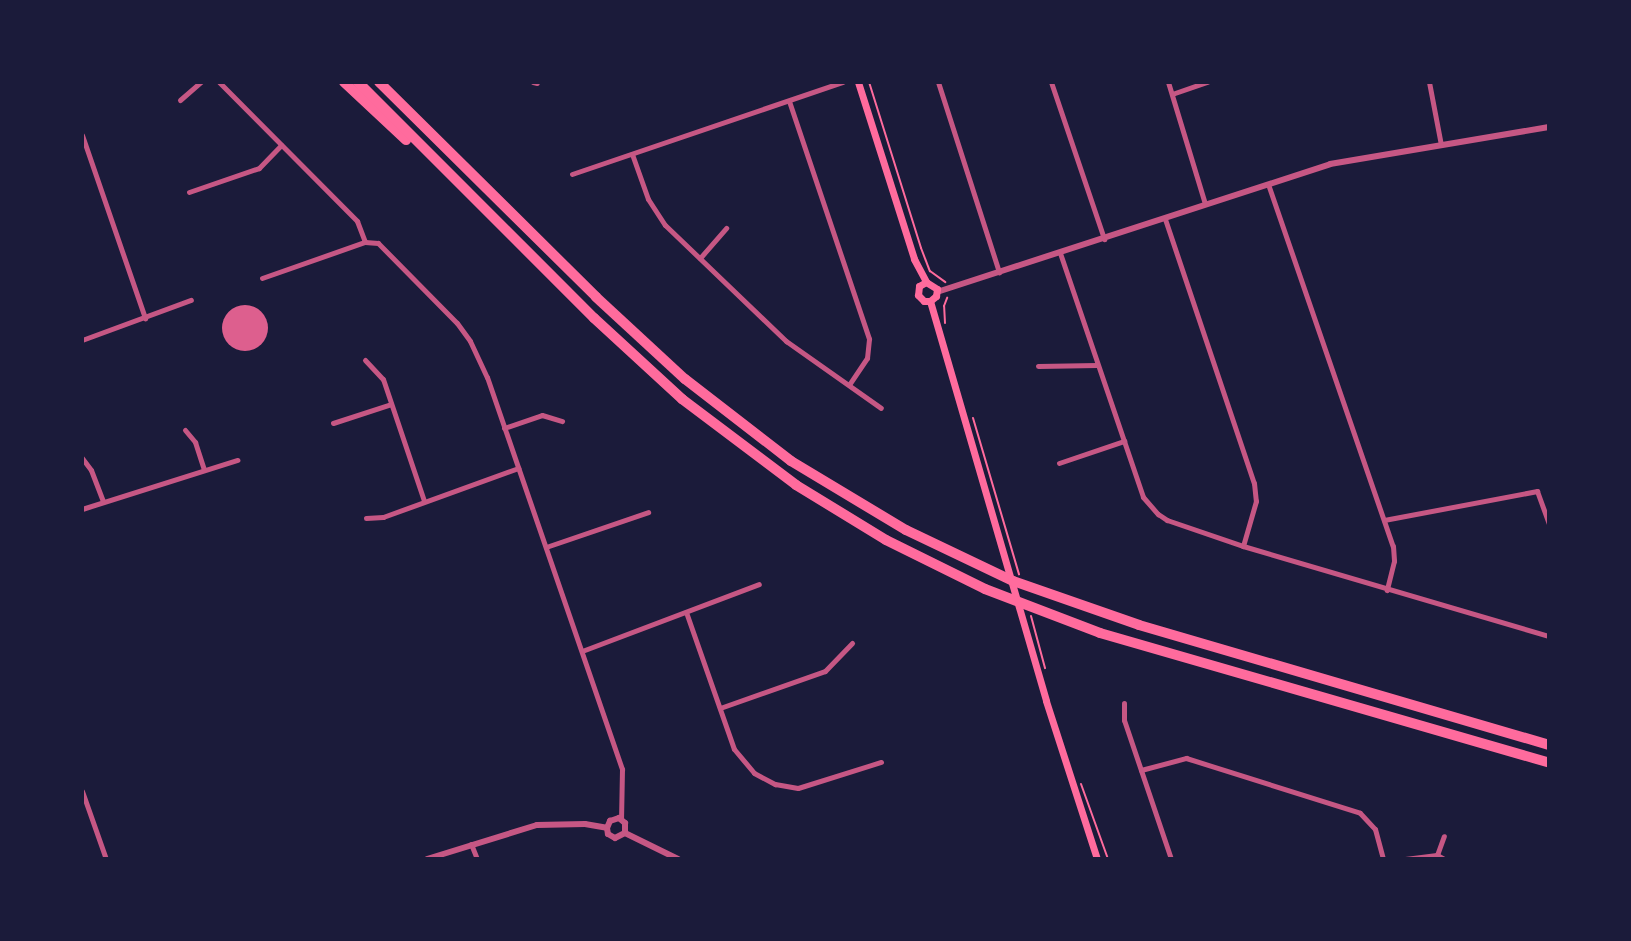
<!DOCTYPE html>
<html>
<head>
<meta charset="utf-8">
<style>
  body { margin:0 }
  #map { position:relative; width:1631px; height:941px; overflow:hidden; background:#1b1b3a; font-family:Spectral,serif }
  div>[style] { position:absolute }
  .building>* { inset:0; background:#dd5f8e }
  .round { border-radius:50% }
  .path>* { height:2px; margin:-1px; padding:0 1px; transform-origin:1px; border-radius:1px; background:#ff6b9d }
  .minor>* { height:5px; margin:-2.5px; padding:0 2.5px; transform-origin:2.5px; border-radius:2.5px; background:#c65784 }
  .tertiary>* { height:6px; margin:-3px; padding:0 3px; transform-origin:3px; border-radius:3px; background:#c65784 }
  .secondary>* { height:7px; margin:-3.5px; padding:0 3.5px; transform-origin:3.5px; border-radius:3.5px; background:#ff6b9d }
  .motorway>* { height:10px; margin:-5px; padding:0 5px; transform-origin:5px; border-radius:5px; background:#ff6b9d }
  span { translate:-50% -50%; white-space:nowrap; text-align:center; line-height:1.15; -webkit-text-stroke:7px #1b1b3a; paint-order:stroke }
  .frame { position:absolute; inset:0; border:84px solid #1b1b3a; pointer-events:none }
</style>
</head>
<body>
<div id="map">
  <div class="building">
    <i class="round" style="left:222px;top:305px;width:46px;height:46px"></i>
  </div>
  <div class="path">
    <i style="left:869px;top:82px;width:174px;rotate:72.6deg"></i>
    <i style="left:921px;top:248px;width:25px;rotate:69deg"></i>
    <i style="left:930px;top:271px;width:19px;rotate:36deg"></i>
    <i style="left:945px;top:323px;width:17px;rotate:-93deg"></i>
    <i style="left:944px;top:306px;width:9px;rotate:-69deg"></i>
    <i style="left:973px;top:418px;width:163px;rotate:73.6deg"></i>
    <i style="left:1031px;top:616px;width:54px;rotate:74.9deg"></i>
    <i style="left:1081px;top:784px;width:80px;rotate:70.2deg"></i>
  </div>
  <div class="minor">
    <i style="left:219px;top:82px;width:196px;rotate:45.2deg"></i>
    <i style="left:357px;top:221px;width:22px;rotate:69deg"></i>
    <i style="left:533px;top:82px;width:4px;rotate:14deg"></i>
    <i style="left:938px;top:82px;width:200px;rotate:72.2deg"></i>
    <i style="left:1051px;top:82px;width:166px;rotate:71.3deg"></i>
    <i style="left:1168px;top:82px;width:127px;rotate:73.1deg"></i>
    <i style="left:1429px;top:82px;width:64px;rotate:79.2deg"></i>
    <i style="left:1172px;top:94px;width:37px;rotate:-19deg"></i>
    <i style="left:180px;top:100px;width:28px;rotate:-41deg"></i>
    <i style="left:789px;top:101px;width:251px;rotate:71.4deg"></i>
    <i style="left:869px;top:339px;width:19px;rotate:96deg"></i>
    <i style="left:867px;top:358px;width:32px;rotate:124deg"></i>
    <i style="left:82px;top:135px;width:194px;rotate:71deg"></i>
    <i style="left:632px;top:154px;width:48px;rotate:70.4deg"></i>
    <i style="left:648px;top:199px;width:31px;rotate:57deg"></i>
    <i style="left:665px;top:225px;width:168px;rotate:43.8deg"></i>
    <i style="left:786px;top:341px;width:116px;rotate:35.2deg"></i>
    <i style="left:572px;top:174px;width:286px;rotate:-18.8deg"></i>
    <i style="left:1268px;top:184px;width:383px;rotate:71deg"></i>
    <i style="left:1393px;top:546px;width:15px;rotate:86deg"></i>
    <i style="left:1394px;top:561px;width:30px;rotate:104deg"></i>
    <i style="left:189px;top:192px;width:74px;rotate:-18.9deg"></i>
    <i style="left:259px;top:168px;width:32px;rotate:-46deg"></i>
    <i style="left:1165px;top:219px;width:279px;rotate:71.4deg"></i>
    <i style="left:1254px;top:483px;width:18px;rotate:84deg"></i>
    <i style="left:1256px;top:501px;width:47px;rotate:106.1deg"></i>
    <i style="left:1060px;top:253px;width:258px;rotate:71.2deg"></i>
    <i style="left:1143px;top:497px;width:23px;rotate:49deg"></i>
    <i style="left:1158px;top:514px;width:11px;rotate:34deg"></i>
    <i style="left:1167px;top:520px;width:80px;rotate:18.9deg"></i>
    <i style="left:1243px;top:546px;width:319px;rotate:16.4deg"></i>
    <i style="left:700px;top:258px;width:40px;rotate:-49deg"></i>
    <i style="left:262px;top:278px;width:109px;rotate:-19.3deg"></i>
    <i style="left:365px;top:242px;width:13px;rotate:4deg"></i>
    <i style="left:378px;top:243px;width:112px;rotate:45.4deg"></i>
    <i style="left:457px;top:323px;width:22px;rotate:54deg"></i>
    <i style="left:470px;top:341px;width:40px;rotate:65deg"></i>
    <i style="left:487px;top:377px;width:415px;rotate:71deg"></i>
    <i style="left:622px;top:769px;width:50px;rotate:91.1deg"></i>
    <i style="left:82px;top:340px;width:116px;rotate:-20.2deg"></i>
    <i style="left:365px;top:360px;width:26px;rotate:47deg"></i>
    <i style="left:383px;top:379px;width:129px;rotate:71.4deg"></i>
    <i style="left:1038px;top:366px;width:59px;rotate:-1deg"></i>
    <i style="left:333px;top:423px;width:61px;rotate:-18.1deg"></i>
    <i style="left:504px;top:428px;width:40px;rotate:-18.9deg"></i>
    <i style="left:542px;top:415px;width:21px;rotate:17deg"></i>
    <i style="left:185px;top:430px;width:16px;rotate:50deg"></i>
    <i style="left:195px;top:442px;width:28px;rotate:72deg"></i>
    <i style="left:82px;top:458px;width:15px;rotate:53deg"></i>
    <i style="left:91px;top:470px;width:34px;rotate:69deg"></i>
    <i style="left:1059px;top:463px;width:69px;rotate:-18.7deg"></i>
    <i style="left:82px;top:509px;width:163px;rotate:-17.5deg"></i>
    <i style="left:366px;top:518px;width:17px;rotate:-3deg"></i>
    <i style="left:383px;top:517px;width:144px;rotate:-19.9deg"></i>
    <i style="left:1384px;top:520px;width:156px;rotate:-10.7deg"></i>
    <i style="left:1537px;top:491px;width:35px;rotate:70deg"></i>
    <i style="left:546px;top:547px;width:108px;rotate:-18.9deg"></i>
    <i style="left:686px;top:612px;width:145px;rotate:70.7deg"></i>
    <i style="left:734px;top:749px;width:31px;rotate:50deg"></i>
    <i style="left:754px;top:773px;width:24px;rotate:28deg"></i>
    <i style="left:775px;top:784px;width:23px;rotate:10deg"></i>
    <i style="left:798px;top:788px;width:87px;rotate:-17.4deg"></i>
    <i style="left:582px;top:651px;width:189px;rotate:-20.7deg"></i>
    <i style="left:1124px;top:703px;width:17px;rotate:90deg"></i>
    <i style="left:1124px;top:720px;width:147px;rotate:71.3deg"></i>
    <i style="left:720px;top:708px;width:111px;rotate:-19.4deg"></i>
    <i style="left:825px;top:671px;width:39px;rotate:-46deg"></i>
    <i style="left:1141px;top:770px;width:47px;rotate:-14.9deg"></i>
    <i style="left:1186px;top:758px;width:182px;rotate:17.5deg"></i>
    <i style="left:1360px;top:813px;width:22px;rotate:47deg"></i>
    <i style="left:1375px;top:829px;width:31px;rotate:75deg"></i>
    <i style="left:82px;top:791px;width:72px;rotate:70.6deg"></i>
    <i style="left:471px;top:844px;width:16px;rotate:68deg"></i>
    <i style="left:1437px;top:855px;width:20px;rotate:-70deg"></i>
    <i style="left:1405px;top:859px;width:32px;rotate:-7deg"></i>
    <i style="left:1437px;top:855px;width:8px;rotate:30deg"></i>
  </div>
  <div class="tertiary">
    <i style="left:937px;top:292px;width:413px;rotate:-18deg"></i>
    <i style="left:1330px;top:164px;width:222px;rotate:-9.6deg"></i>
    <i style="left:607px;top:828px;width:8px;rotate:-67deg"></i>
    <i style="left:610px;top:821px;width:9px;rotate:-18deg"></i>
    <i style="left:619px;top:818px;width:8px;rotate:40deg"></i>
    <i style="left:625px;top:823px;width:10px;rotate:90deg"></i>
    <i style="left:607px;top:828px;width:6px;rotate:81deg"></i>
    <i style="left:608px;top:834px;width:8px;rotate:30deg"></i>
    <i style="left:615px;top:838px;width:11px;rotate:-27deg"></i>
    <i style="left:625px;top:833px;width:59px;rotate:26.1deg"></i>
    <i style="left:427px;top:859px;width:115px;rotate:-17.2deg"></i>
    <i style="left:537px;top:825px;width:48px;rotate:-1.2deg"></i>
    <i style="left:585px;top:824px;width:22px;rotate:10deg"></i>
  </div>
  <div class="secondary">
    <i style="left:858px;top:82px;width:186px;rotate:72.4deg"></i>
    <i style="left:914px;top:259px;width:26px;rotate:62deg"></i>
    <i style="left:926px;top:282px;width:8px;rotate:150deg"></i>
    <i style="left:919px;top:286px;width:9px;rotate:96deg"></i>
    <i style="left:918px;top:295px;width:8px;rotate:45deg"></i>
    <i style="left:924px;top:301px;width:6px"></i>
    <i style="left:926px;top:282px;width:13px;rotate:32deg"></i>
    <i style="left:937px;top:289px;width:7px;rotate:98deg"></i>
    <i style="left:936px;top:296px;width:8px;rotate:140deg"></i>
    <i style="left:930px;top:301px;width:416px;rotate:73.8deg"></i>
    <i style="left:1046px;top:701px;width:166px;rotate:72.1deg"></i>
  </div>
  <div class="motorway">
    <i style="left:344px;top:82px;width:85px;rotate:43.1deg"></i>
    <i style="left:358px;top:82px;width:334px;rotate:45deg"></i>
    <i style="left:594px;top:318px;width:120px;rotate:42.6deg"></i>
    <i style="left:682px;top:399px;width:143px;rotate:37deg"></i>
    <i style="left:796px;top:485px;width:105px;rotate:31.4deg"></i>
    <i style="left:886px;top:540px;width:110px;rotate:26.3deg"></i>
    <i style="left:985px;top:589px;width:123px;rotate:20.9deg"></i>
    <i style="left:1100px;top:633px;width:467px;rotate:16.1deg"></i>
    <i style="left:379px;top:82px;width:305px;rotate:44.7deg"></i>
    <i style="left:596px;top:297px;width:121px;rotate:42.7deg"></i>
    <i style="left:685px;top:379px;width:134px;rotate:37.7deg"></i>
    <i style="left:791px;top:461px;width:134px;rotate:31deg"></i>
    <i style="left:906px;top:530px;width:119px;rotate:25.5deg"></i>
    <i style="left:1013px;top:581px;width:133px;rotate:19.2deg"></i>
    <i style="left:1139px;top:625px;width:427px;rotate:16.3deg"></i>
  </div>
  <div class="frame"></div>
</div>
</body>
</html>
